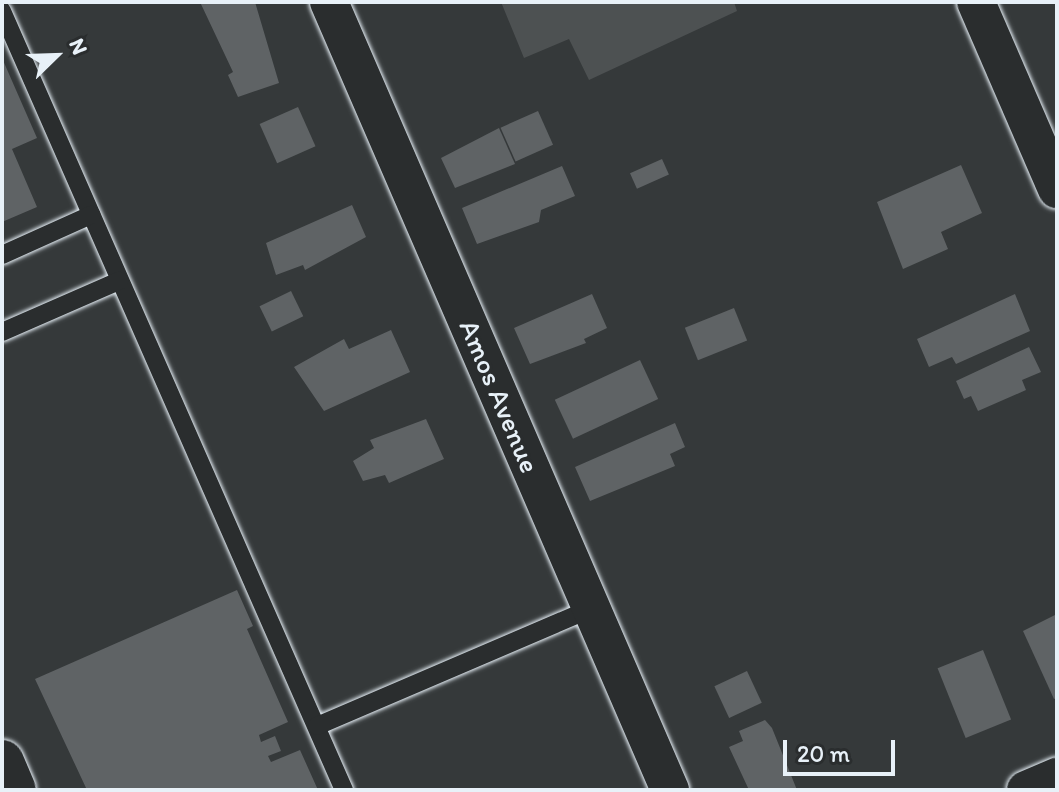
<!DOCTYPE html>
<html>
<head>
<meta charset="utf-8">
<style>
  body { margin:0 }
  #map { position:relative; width:1059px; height:792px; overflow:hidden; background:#35393a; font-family:Itim,sans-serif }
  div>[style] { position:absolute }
  .green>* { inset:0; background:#4d5152 }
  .building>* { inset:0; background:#5f6365; transform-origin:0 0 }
  .roads { filter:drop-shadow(0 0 2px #e8f1f8) drop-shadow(0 0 2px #e8f1f8) }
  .service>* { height:18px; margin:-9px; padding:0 9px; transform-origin:9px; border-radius:9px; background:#2a2d2e }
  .minor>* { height:38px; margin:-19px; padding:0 19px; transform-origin:19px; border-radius:19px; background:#2a2d2e }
  .tertiary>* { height:44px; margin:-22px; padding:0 22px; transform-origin:22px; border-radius:22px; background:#2a2d2e }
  span { translate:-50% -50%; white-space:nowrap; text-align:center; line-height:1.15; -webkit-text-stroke:6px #2a2d2e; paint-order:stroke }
  .street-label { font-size:28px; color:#e8f1f8 }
  .frame { position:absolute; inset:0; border:4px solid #e8f1f8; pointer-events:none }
  .north { position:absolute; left:16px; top:16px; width:80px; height:80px; -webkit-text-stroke:6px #2a2d2e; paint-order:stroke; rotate:67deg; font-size:22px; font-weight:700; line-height:32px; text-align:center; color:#e8f1f8 }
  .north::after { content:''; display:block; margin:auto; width:28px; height:36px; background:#e8f1f8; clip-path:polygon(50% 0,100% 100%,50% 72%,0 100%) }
  .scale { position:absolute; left:783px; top:740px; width:112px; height:36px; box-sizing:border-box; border:4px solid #e8f1f8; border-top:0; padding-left:10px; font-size:24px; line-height:28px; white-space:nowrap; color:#e8f1f8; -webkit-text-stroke:6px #2a2d2e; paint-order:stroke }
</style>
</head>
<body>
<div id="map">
  <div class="green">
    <i style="clip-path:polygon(501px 2px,734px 2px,737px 11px,589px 80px,569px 39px,524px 58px)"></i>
  </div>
  <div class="building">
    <i style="clip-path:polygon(200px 2px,255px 2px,279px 83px,238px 97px,228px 75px,233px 72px)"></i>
    <i style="clip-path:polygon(2px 58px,37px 138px,12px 149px,37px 207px,2px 222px)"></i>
    <i style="left:298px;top:107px;width:43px;height:42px;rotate:66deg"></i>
    <i style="left:538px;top:111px;width:37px;height:41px;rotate:66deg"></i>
    <i style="clip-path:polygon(499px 128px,515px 164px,455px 188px,441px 158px)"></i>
    <i style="left:662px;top:159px;width:17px;height:35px;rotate:66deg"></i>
    <i style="clip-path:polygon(961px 165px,982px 213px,941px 232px,948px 249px,903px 269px,877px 202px)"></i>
    <i style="clip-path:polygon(562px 166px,575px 196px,541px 210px,539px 222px,477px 244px,462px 208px)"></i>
    <i style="clip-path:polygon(352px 205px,366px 237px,305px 270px,303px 265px,276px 275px,266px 243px)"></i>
    <i style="left:291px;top:291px;width:28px;height:35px;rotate:64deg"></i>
    <i style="clip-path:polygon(592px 294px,607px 328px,584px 339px,586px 343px,530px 364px,514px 328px)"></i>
    <i style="clip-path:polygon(1015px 294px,1030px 331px,956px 364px,952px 357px,929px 367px,917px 339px)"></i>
    <i style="left:734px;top:308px;width:35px;height:53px;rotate:68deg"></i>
    <i style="clip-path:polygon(391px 330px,410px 372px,324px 411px,294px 367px,344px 339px,349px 349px)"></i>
    <i style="clip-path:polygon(1029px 347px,1041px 372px,1022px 380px,1026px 390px,978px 411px,971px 396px,964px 399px,956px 381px)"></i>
    <i style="left:640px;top:360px;width:43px;height:94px;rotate:65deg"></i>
    <i style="clip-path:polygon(426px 419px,444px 459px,389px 483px,385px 475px,363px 481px,353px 461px,374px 448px,370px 440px)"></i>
    <i style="clip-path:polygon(675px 423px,685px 447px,670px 454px,675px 466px,590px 501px,575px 467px)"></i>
    <i style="clip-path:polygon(237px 590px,253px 626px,247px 629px,288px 722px,259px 735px,261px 742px,275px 736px,281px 751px,268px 756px,271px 762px,300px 750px,318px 790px,87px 790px,35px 679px)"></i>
    <i style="clip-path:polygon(1057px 614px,1057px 698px,1054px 699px,1023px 631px)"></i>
    <i style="left:983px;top:650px;width:75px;height:49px;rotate:68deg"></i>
    <i style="left:747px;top:671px;width:35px;height:36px;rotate:65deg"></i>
    <i style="clip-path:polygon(765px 720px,772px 728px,797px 790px,749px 790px,729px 747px,743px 741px,739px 731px)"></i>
  </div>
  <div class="roads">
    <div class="service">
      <i style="left:2px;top:11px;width:851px;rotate:66.3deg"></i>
      <i style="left:2px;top:255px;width:98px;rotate:-24.2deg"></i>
      <i style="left:2px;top:332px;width:128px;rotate:-23.6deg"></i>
      <i style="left:317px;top:726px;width:299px;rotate:-23.2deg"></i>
    </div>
    <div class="minor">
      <i style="left:329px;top:2px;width:859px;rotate:66.6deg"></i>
      <i style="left:976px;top:2px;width:204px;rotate:66.6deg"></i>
      <i style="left:1026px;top:790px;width:34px;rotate:-23deg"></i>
    </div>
    <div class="tertiary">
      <i style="left:2px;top:762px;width:30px;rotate:67deg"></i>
    </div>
  </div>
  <div class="street-label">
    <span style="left:500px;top:396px;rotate:67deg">Amos Avenue</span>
  </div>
  <div class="frame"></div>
  <div class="north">N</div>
  <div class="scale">20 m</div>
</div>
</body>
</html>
